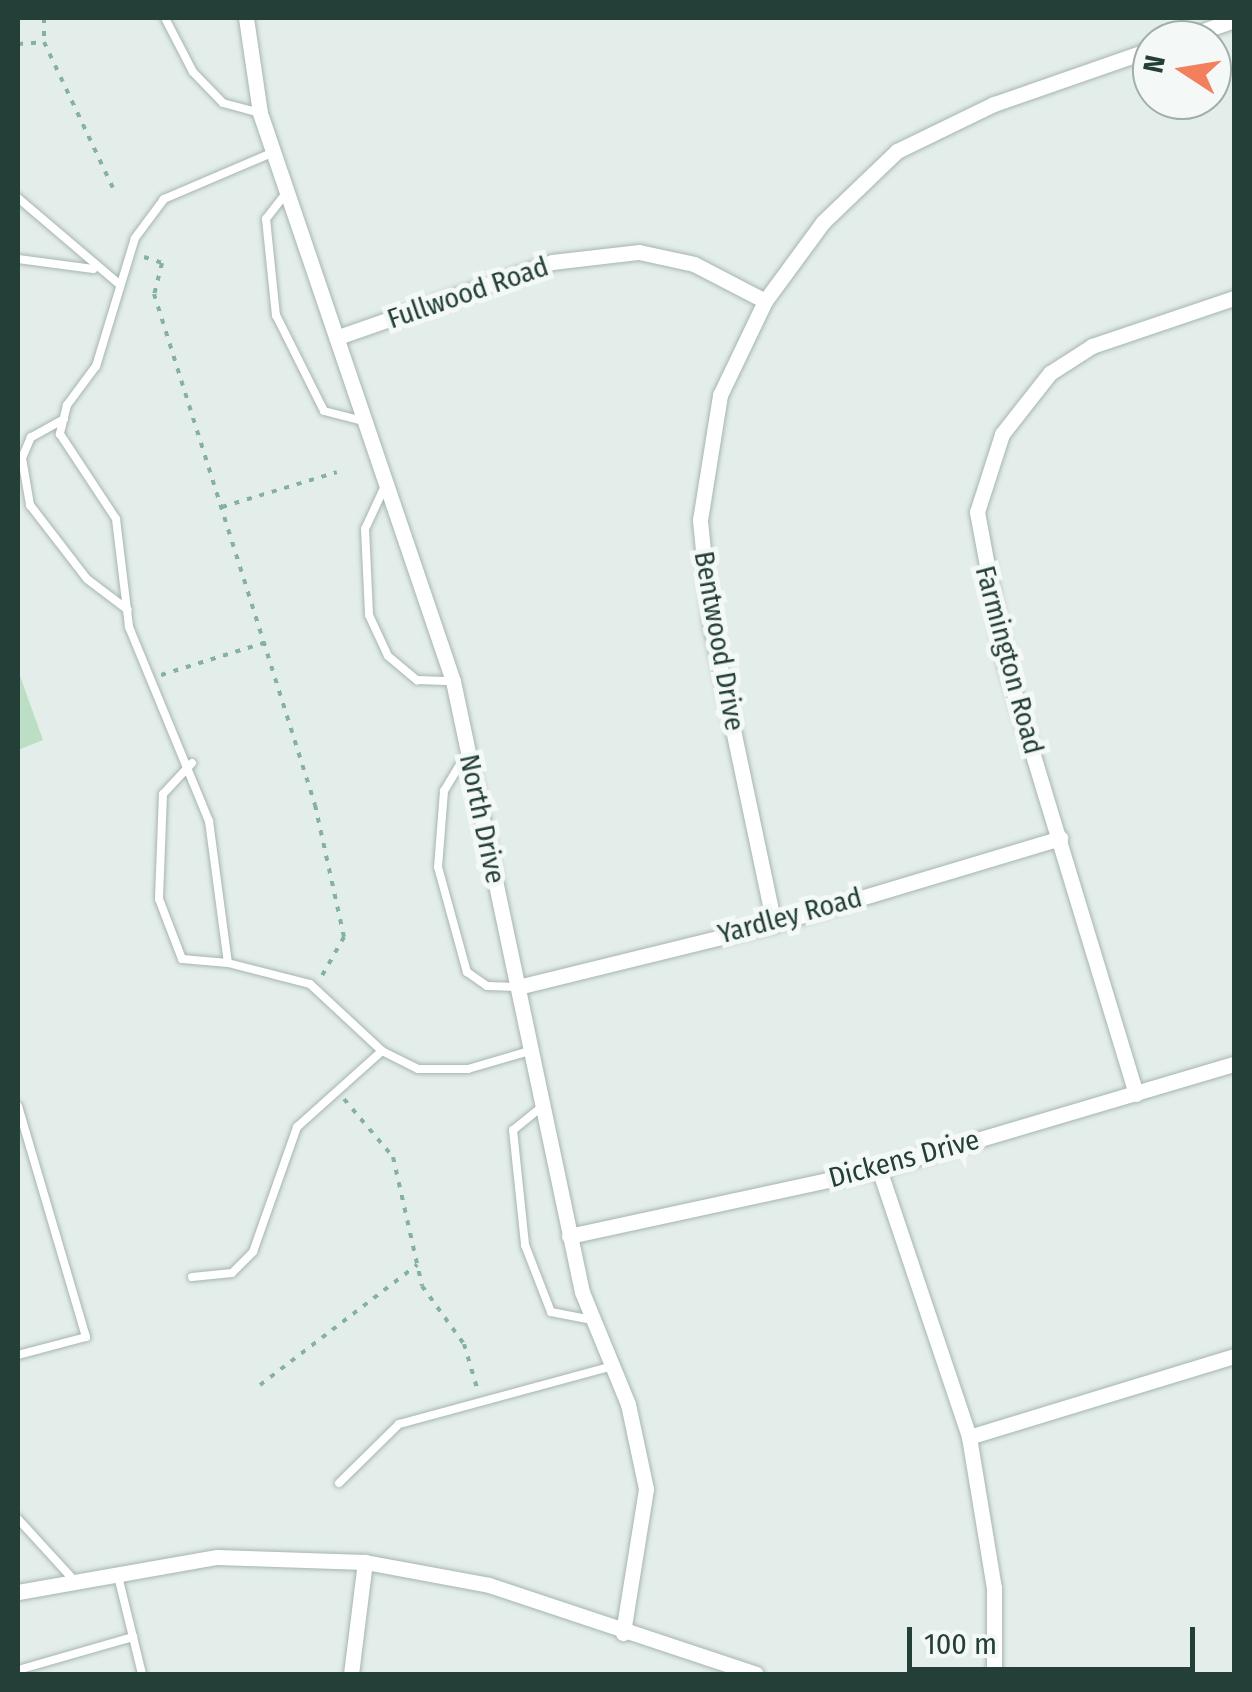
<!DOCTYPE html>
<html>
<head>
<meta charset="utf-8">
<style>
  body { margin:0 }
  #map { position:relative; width:1252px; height:1692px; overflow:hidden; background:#e3ede9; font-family:"Fira Sans Condensed",sans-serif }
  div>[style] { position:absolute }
  .green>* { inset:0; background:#bcdec5 }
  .path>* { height:4px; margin-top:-2px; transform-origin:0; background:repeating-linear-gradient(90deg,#84b1a2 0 5px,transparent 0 13px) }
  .roads { filter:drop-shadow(0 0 2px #a6b5b0) drop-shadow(0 0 2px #a6b5b0) }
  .lane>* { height:8px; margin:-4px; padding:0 4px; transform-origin:4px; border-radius:4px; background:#fff }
  .street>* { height:15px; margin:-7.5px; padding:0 7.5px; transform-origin:7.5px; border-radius:7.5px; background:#fff }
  span { translate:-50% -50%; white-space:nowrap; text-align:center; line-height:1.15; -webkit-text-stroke:10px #f4f9f7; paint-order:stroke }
  .street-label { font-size:28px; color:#233f37 }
  .frame { position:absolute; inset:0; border:20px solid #233f37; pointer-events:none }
  .north { position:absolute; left:1132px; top:20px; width:100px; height:100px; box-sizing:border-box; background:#f4f9f7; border:2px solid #a0afaa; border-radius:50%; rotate:282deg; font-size:28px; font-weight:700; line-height:40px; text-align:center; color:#233f37 }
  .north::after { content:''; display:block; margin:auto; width:35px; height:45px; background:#f2805c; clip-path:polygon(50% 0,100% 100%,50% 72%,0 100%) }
  .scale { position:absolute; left:907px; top:1627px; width:288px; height:45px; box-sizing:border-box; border:5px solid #233f37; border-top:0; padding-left:12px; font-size:30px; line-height:35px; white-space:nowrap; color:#233f37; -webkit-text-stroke:8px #f4f9f7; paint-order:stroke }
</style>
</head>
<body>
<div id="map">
  <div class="green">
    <i style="clip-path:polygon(20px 676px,43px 740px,18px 750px,18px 677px)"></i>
  </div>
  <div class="path">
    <i style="left:44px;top:18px;width:24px;rotate:90deg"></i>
    <i style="left:44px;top:42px;width:161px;rotate:64.7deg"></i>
    <i style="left:18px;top:44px;width:26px;rotate:-4deg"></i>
    <i style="left:144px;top:257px;width:19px;rotate:18deg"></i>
    <i style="left:162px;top:263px;width:32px;rotate:104deg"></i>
    <i style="left:154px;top:294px;width:536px;rotate:72.51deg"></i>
    <i style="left:315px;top:805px;width:135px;rotate:77.6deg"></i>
    <i style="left:344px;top:937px;width:48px;rotate:119.7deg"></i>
    <i style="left:222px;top:507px;width:120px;rotate:-16.9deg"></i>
    <i style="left:161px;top:675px;width:111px;rotate:-17.3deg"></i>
    <i style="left:344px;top:1099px;width:76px;rotate:49.8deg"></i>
    <i style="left:393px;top:1157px;width:132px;rotate:77.3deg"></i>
    <i style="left:422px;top:1286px;width:72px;rotate:54.1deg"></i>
    <i style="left:464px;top:1344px;width:46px;rotate:73.5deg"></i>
    <i style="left:260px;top:1385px;width:198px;rotate:-37.4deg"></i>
  </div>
  <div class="roads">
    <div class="lane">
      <i style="left:165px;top:18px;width:61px;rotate:62.6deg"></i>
      <i style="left:193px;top:72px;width:43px;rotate:45.9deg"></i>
      <i style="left:223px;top:103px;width:38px;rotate:15deg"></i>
      <i style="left:274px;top:152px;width:120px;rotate:156.9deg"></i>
      <i style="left:164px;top:199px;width:49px;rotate:126.6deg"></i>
      <i style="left:135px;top:238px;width:134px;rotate:106.9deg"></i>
      <i style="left:96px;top:366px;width:49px;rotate:126.6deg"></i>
      <i style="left:67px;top:405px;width:30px;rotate:104deg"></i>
      <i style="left:60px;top:434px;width:102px;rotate:56.6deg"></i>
      <i style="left:116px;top:519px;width:109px;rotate:83.1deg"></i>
      <i style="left:129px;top:627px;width:210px;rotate:67.6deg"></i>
      <i style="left:209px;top:821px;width:143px;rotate:82.4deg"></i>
      <i style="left:228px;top:963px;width:85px;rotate:14.4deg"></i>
      <i style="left:310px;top:984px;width:98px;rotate:42.9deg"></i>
      <i style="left:382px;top:1051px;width:40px;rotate:26.6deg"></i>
      <i style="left:418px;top:1069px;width:50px"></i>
      <i style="left:468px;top:1069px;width:60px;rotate:-16.3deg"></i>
      <i style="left:287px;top:192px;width:34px;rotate:128deg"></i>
      <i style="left:266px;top:219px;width:97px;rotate:84.1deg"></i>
      <i style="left:276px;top:315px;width:107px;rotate:63.4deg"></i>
      <i style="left:324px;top:411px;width:40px;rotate:14.4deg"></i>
      <i style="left:18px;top:198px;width:131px;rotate:40.4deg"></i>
      <i style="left:18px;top:259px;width:76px;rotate:7.6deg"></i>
      <i style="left:64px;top:419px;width:38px;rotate:151deg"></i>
      <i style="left:31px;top:437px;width:23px;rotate:113deg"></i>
      <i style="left:22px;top:458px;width:48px;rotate:80.3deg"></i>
      <i style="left:30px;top:505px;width:93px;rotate:52.4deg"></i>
      <i style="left:87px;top:579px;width:51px;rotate:37.1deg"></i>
      <i style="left:385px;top:486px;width:47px;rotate:114.9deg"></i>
      <i style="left:365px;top:529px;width:86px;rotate:87.3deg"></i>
      <i style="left:369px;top:615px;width:45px;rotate:65.1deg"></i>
      <i style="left:388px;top:656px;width:38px;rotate:40deg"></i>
      <i style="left:417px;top:680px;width:36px;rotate:2deg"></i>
      <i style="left:465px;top:756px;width:41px;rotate:121deg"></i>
      <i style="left:444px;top:791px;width:76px;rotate:94.5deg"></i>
      <i style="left:438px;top:867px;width:109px;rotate:74.6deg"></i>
      <i style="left:467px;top:972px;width:24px;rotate:35deg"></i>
      <i style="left:487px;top:986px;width:30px;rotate:2deg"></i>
      <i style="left:192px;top:763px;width:42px;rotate:133.1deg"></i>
      <i style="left:163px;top:794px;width:105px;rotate:92.2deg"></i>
      <i style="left:159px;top:899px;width:64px;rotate:69deg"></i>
      <i style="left:182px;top:959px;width:46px;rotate:5deg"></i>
      <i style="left:18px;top:1106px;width:241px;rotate:73.6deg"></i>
      <i style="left:86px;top:1337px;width:70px;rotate:165.2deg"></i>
      <i style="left:539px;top:1109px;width:33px;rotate:141deg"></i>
      <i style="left:513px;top:1130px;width:116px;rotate:84deg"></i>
      <i style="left:525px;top:1245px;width:72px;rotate:68.8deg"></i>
      <i style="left:551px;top:1312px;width:42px;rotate:11deg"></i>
      <i style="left:192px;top:1277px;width:40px;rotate:-5.7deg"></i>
      <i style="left:232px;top:1273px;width:30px;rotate:-45deg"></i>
      <i style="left:253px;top:1252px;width:133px;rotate:-70.6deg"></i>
      <i style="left:297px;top:1127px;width:114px;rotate:-41.8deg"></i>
      <i style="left:339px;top:1483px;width:84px;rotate:-44.5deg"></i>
      <i style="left:399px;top:1424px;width:218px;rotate:-15.2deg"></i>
      <i style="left:18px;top:1519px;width:79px;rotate:47.6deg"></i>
      <i style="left:117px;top:1572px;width:105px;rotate:76.2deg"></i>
      <i style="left:18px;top:1670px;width:120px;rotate:-16deg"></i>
    </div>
    <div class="street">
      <i style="left:246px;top:18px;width:96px;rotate:81.6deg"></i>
      <i style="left:260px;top:113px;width:600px;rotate:71.23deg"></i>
      <i style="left:453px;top:681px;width:624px;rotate:78.08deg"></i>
      <i style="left:582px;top:1292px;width:121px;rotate:67.7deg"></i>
      <i style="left:628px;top:1404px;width:87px;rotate:78deg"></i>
      <i style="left:646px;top:1489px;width:146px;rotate:99.1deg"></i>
      <i style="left:1178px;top:40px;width:59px;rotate:-19.7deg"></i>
      <i style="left:341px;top:336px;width:224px;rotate:-19.3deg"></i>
      <i style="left:552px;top:262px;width:88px;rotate:-6.6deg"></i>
      <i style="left:639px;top:252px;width:56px;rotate:12.3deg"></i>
      <i style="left:694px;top:264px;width:80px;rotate:27.5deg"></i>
      <i style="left:774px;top:924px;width:312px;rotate:-101.9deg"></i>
      <i style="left:710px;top:619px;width:100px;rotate:-95.8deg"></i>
      <i style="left:700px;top:520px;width:127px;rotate:-80.9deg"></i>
      <i style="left:720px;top:395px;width:104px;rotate:-64.4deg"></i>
      <i style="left:765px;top:301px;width:98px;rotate:-53.7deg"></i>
      <i style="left:823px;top:222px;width:103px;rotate:-43.8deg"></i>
      <i style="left:897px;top:151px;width:108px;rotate:-25.9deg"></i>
      <i style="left:994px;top:104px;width:167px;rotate:-19.2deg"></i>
      <i style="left:518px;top:987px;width:264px;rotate:-13.8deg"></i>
      <i style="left:774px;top:924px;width:299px;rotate:-16.7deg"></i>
      <i style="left:1136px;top:1094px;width:446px;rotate:-106.9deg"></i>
      <i style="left:1006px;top:667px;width:158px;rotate:-100.6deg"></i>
      <i style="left:977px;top:512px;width:82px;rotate:-72.2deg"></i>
      <i style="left:1002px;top:434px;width:78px;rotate:-51.8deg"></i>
      <i style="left:1050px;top:373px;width:50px;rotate:-32.7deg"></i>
      <i style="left:1092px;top:346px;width:150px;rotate:-18.7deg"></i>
      <i style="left:879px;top:1169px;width:283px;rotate:71.4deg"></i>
      <i style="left:969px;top:1437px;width:153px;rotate:80.6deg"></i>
      <i style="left:994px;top:1588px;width:86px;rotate:90deg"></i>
      <i style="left:569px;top:1236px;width:317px;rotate:-12.2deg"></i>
      <i style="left:879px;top:1169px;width:370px;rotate:-16.5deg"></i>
      <i style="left:969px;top:1437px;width:277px;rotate:-17deg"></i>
      <i style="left:18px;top:1592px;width:202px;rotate:-10deg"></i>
      <i style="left:217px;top:1557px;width:148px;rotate:1.9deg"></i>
      <i style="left:365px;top:1562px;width:126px;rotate:10.5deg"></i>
      <i style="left:489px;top:1585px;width:281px;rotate:18.4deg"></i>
      <i style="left:351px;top:1674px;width:113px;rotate:-82.9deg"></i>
    </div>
  </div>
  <div class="street-label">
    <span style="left:468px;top:293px;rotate:-19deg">Fullwood Road</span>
    <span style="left:719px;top:641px;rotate:80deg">Bentwood Drive</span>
    <span style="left:1009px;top:660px;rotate:75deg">Farmington Road</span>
    <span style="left:482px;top:819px;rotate:78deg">North Drive</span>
    <span style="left:790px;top:916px;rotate:-15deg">Yardley Road</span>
    <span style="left:904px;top:1159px;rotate:-15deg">Dickens Drive</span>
  </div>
  <div class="frame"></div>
  <div class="north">N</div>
  <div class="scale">100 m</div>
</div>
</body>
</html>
